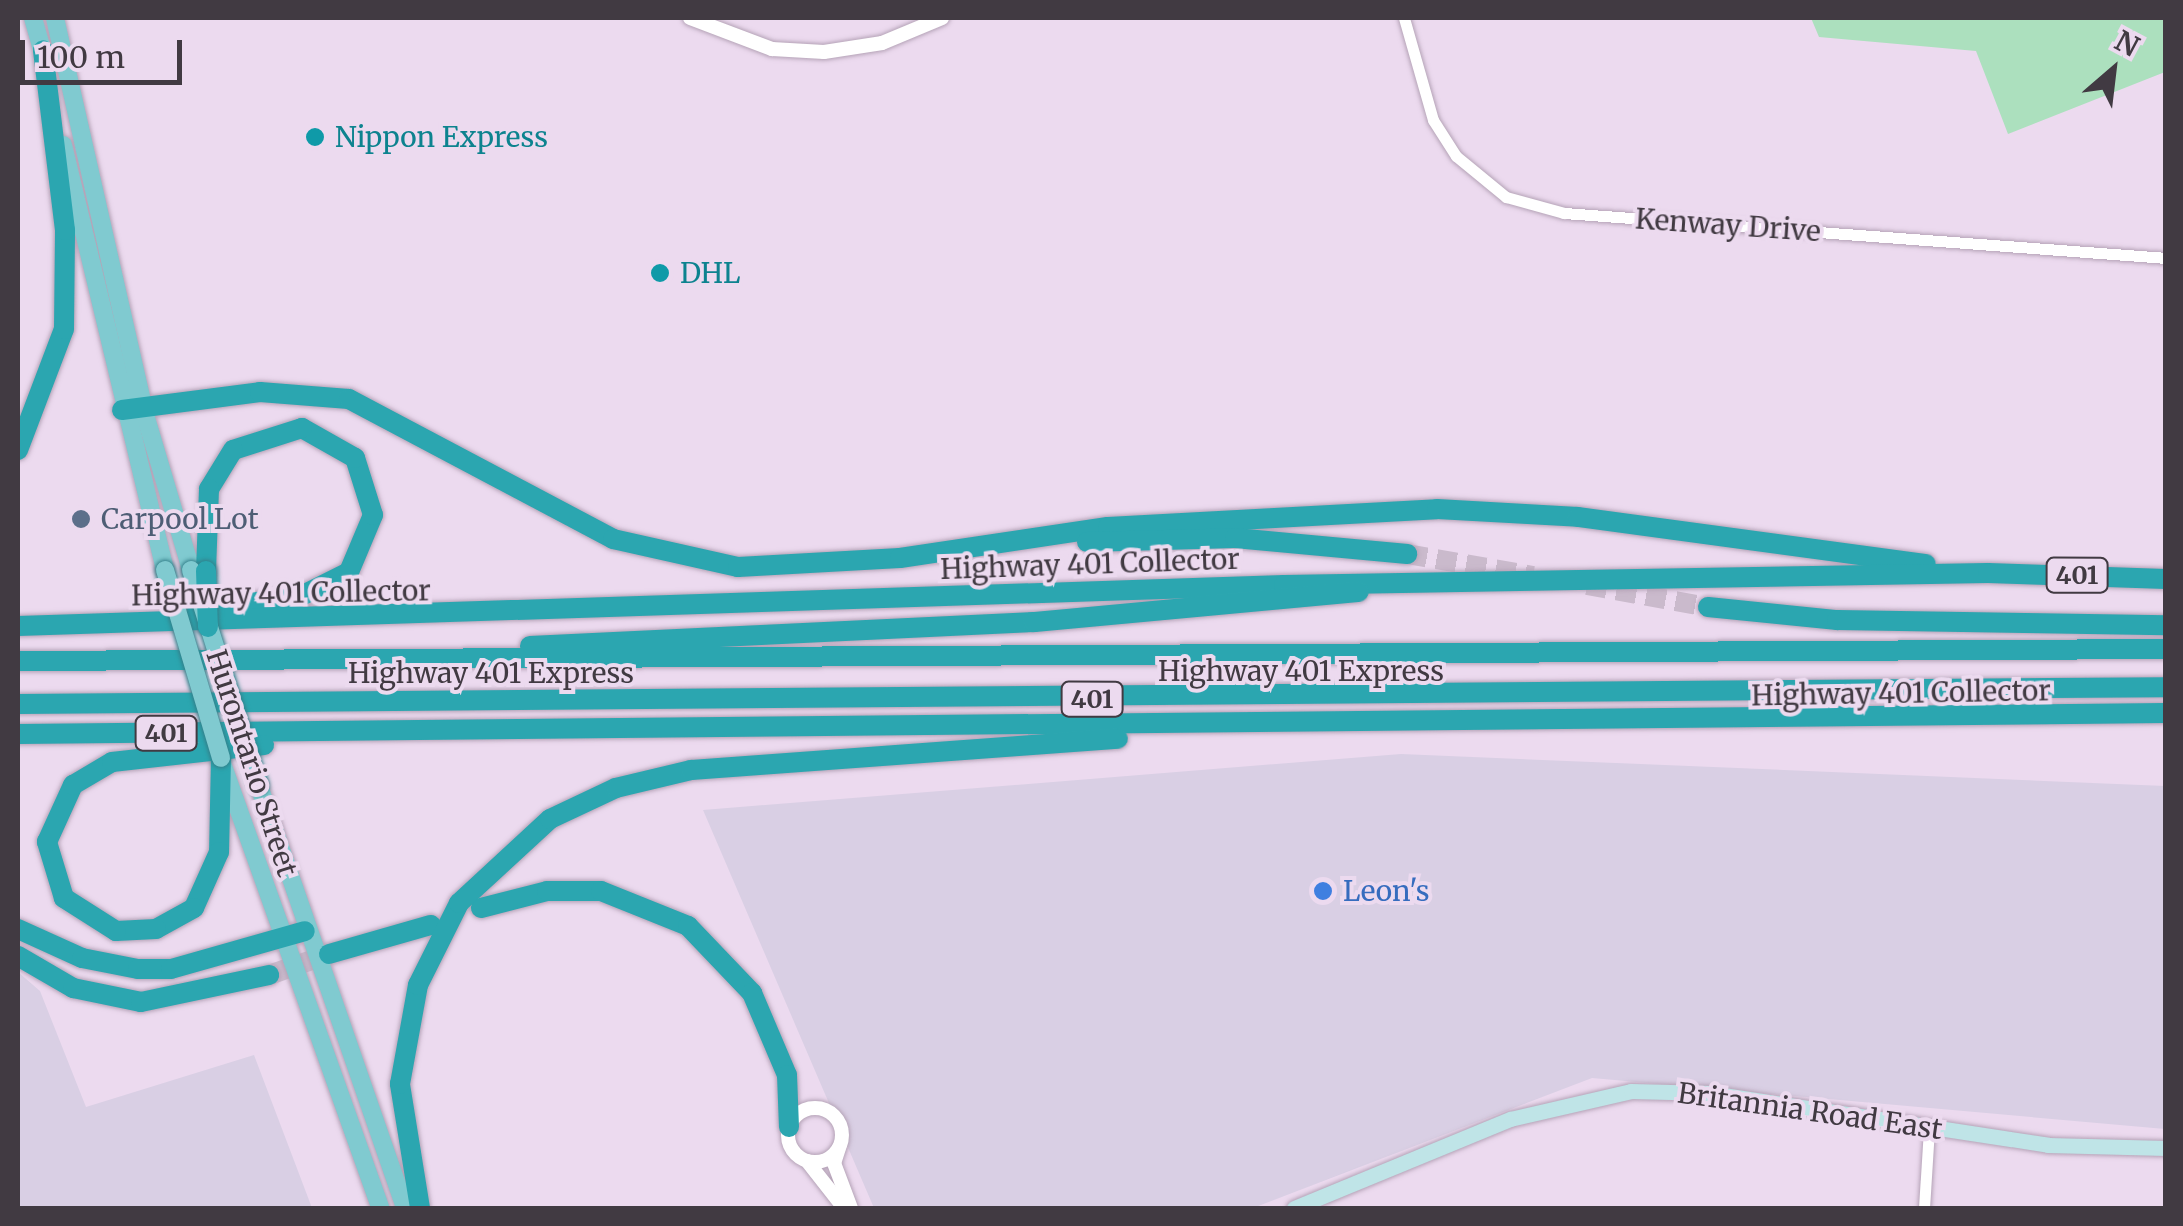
<!DOCTYPE html>
<html>
<head>
<meta charset="utf-8">
<style>
  body { margin:0 }
  #map { position:relative; width:2183px; height:1226px; overflow:hidden; background:#ecdaef; font-family:Merriweather,serif }
  div>[style] { position:absolute }
  .commercial>* { inset:0; background:#d9cfe4 }
  .green>* { inset:0; background:#ace0be }
  .motorway-tunnel>* { height:20px; margin-top:-10px; transform-origin:0; background:repeating-linear-gradient(90deg,#cabacc 0 20px,transparent 0 30px) }
  .roads { filter:drop-shadow(0 0 2px #b5a3b7) drop-shadow(0 0 2px #b5a3b7) }
  .minor>* { height:11px; margin:-5.5px; padding:0 5.5px; transform-origin:5.5px; border-radius:5.5px; background:#fff }
  .tertiary>* { height:14px; margin:-7px; padding:0 7px; transform-origin:7px; border-radius:7px; background:#fff }
  .tertiary>.ring { margin:-7px; padding:0; box-sizing:content-box; background:none; border:14px solid #fff; border-radius:50% }
  .secondary>* { height:15px; margin:-7.5px; padding:0 7.5px; transform-origin:7.5px; border-radius:7.5px; background:#bfe4e7 }
  .primary>* { height:18px; margin:-9px; padding:0 9px; transform-origin:9px; border-radius:9px; background:#80cad0 }
  .motorway>* { height:20px; margin:-10px; padding:0 10px; transform-origin:10px; border-radius:10px; background:#2ba6b0 }
  .bridges { filter:drop-shadow(0 0 2px #33808a) drop-shadow(0 0 2px #33808a) }
  .primary-bridge>* { height:18px; margin:-9px; padding:0 9px; transform-origin:9px; border-radius:9px; background:#80cad0 }
  .motorway-bridge>* { height:20px; margin:-10px; padding:0 10px; transform-origin:10px; border-radius:10px; background:#2ba6b0 }
  .dots>* { width:28px; height:28px; translate:-50% -50%; box-sizing:border-box; border:5px solid #ecdaef; border-radius:50% }
  span { translate:-50% -50%; white-space:nowrap; text-align:center; line-height:1.15; -webkit-text-stroke:8px #ecdaef; paint-order:stroke }
  .shield-label span { padding:2px 8px; background:#ecdaef; border:2px solid; border-radius:8px; -webkit-text-stroke-width:0 }
  .shield-label { font-size:25px; color:#413a42; font-weight:700 }
  .culture-label { font-size:28px; color:#0d838f }
  .left { translate:0 -50%; text-align:left }
  .street-label { font-size:28px; color:#413a42 }
  .service-label { font-size:28px; color:#4e5e75 }
  .shop-label { font-size:28px; color:#366cbe }
  .frame { position:absolute; inset:0; border:20px solid #413a42; pointer-events:none }
  .north { position:absolute; left:2063px; top:20px; width:100px; height:100px; -webkit-text-stroke:8px #ecdaef; paint-order:stroke; rotate:28deg; font-size:28px; font-weight:700; line-height:40px; text-align:center; color:#413a42 }
  .north::after { content:''; display:block; margin:auto; width:35px; height:45px; background:#413a42; clip-path:polygon(50% 0,100% 100%,50% 72%,0 100%) }
  .scale { position:absolute; left:20px; top:40px; width:162px; height:45px; box-sizing:border-box; border:5px solid #413a42; border-top:0; padding-left:12px; font-size:30px; line-height:35px; white-space:nowrap; color:#413a42; -webkit-text-stroke:8px #ecdaef; paint-order:stroke }
</style>
</head>
<body>
<div id="map">
  <div class="commercial">
    <i style="clip-path:polygon(1401px 754px,2165px 786px,2165px 1129px,1592px 1078px,1253px 1208px,874px 1208px,703px 810px)"></i>
    <i style="clip-path:polygon(18px 972px,40px 991px,86px 1107px,254px 1055px,312px 1208px,18px 1208px)"></i>
  </div>
  <div class="green">
    <i style="clip-path:polygon(1811px 18px,2165px 18px,2165px 72px,2008px 134px,1976px 51px,1819px 37px)"></i>
  </div>
  <div class="motorway-tunnel">
    <i style="left:1407px;top:554px;width:128px;rotate:9.9deg"></i>
    <i style="left:1587px;top:585px;width:123px;rotate:10.3deg"></i>
    <i style="left:269px;top:975px;width:64px;rotate:-19.3deg"></i>
  </div>
  <div class="roads">
    <div class="minor">
      <i style="left:1404px;top:18px;width:106px;rotate:74.1deg"></i>
      <i style="left:1433px;top:120px;width:43px;rotate:57.4deg"></i>
      <i style="left:1456px;top:156px;width:65px;rotate:39.4deg"></i>
      <i style="left:1506px;top:197px;width:60px;rotate:15.4deg"></i>
      <i style="left:1564px;top:213px;width:604px;rotate:4.27deg"></i>
      <i style="left:1924px;top:1208px;width:80px;rotate:-86.4deg"></i>
    </div>
    <div class="tertiary">
      <i style="left:690px;top:18px;width:88px;rotate:20.7deg"></i>
      <i style="left:772px;top:49px;width:52px;rotate:3.3deg"></i>
      <i style="left:824px;top:52px;width:59px;rotate:-8.8deg"></i>
      <i style="left:882px;top:43px;width:65px;rotate:-22.6deg"></i>
      <i class="ring" style="left:788px;top:1108px;width:40px;height:40px"></i>
      <i style="left:839px;top:1148px;width:16px;rotate:108deg"></i>
      <i style="left:834px;top:1163px;width:48px;rotate:69.3deg"></i>
      <i style="left:807px;top:1161px;width:53px;rotate:51.8deg"></i>
    </div>
    <div class="secondary">
      <i style="left:1294px;top:1208px;width:234px;rotate:-22.4deg"></i>
      <i style="left:1510px;top:1119px;width:124px;rotate:-13deg"></i>
      <i style="left:1631px;top:1091px;width:79px;rotate:1.5deg"></i>
      <i style="left:1710px;top:1093px;width:342px;rotate:8.7deg"></i>
      <i style="left:2048px;top:1145px;width:118px;rotate:1.5deg"></i>
    </div>
    <div class="primary">
      <i style="left:33px;top:18px;width:44px;rotate:74.1deg"></i>
      <i style="left:55px;top:18px;width:403px;rotate:77.2deg"></i>
      <i style="left:144px;top:411px;width:166px;rotate:73.5deg"></i>
      <i style="left:63px;top:145px;width:437px;rotate:76.5deg"></i>
      <i style="left:223px;top:766px;width:469px;rotate:70.4deg"></i>
      <i style="left:259px;top:786px;width:447px;rotate:70.9deg"></i>
    </div>
    <div class="motorway">
      <i style="left:122px;top:410px;width:139px;rotate:-7.4deg"></i>
      <i style="left:260px;top:392px;width:89px;rotate:4.5deg"></i>
      <i style="left:349px;top:399px;width:299px;rotate:27.9deg"></i>
      <i style="left:613px;top:539px;width:128px;rotate:12.6deg"></i>
      <i style="left:738px;top:567px;width:162px;rotate:-3.2deg"></i>
      <i style="left:900px;top:558px;width:210px;rotate:-8.5deg"></i>
      <i style="left:1108px;top:527px;width:329px;rotate:-3.1deg"></i>
      <i style="left:1437px;top:509px;width:141px;rotate:3.2deg"></i>
      <i style="left:1578px;top:517px;width:351px;rotate:7.7deg"></i>
      <i style="left:18px;top:450px;width:129px;rotate:-69.2deg"></i>
      <i style="left:64px;top:329px;width:99px;rotate:-89.4deg"></i>
      <i style="left:65px;top:230px;width:181px;rotate:-97deg"></i>
      <i style="left:1087px;top:542px;width:148px;rotate:-1.5deg"></i>
      <i style="left:1235px;top:538px;width:173px;rotate:5.3deg"></i>
      <i style="left:1708px;top:607px;width:130px;rotate:5.8deg"></i>
      <i style="left:1837px;top:620px;width:329px;rotate:0.9deg"></i>
      <i style="left:197px;top:609px;width:103px;rotate:-6.7deg"></i>
      <i style="left:299px;top:597px;width:56px;rotate:-26.6deg"></i>
      <i style="left:349px;top:572px;width:62px;rotate:-67.2deg"></i>
      <i style="left:373px;top:515px;width:60px;rotate:-107.5deg"></i>
      <i style="left:355px;top:458px;width:61px;rotate:-150.5deg"></i>
      <i style="left:302px;top:428px;width:72px;rotate:162.3deg"></i>
      <i style="left:233px;top:450px;width:46px;rotate:121.6deg"></i>
      <i style="left:209px;top:489px;width:82px;rotate:92.1deg"></i>
      <i style="left:18px;top:626px;width:1267px;rotate:-1.85deg"></i>
      <i style="left:1284px;top:585px;width:704px;rotate:-0.98deg"></i>
      <i style="left:1988px;top:573px;width:178px;rotate:1.9deg"></i>
      <i style="left:530px;top:646px;width:505px;rotate:-2.73deg"></i>
      <i style="left:1034px;top:622px;width:326px;rotate:-5.3deg"></i>
      <i style="left:18px;top:661px;width:2148px;rotate:-0.32deg"></i>
      <i style="left:18px;top:704px;width:2148px;rotate:-0.45deg"></i>
      <i style="left:18px;top:734px;width:2148px;rotate:-0.56deg"></i>
      <i style="left:221px;top:758px;width:94px;rotate:91.2deg"></i>
      <i style="left:219px;top:852px;width:61px;rotate:114.1deg"></i>
      <i style="left:194px;top:908px;width:43px;rotate:151.1deg"></i>
      <i style="left:156px;top:929px;width:40px;rotate:177.1deg"></i>
      <i style="left:116px;top:931px;width:62px;rotate:-147.6deg"></i>
      <i style="left:64px;top:898px;width:59px;rotate:-106.9deg"></i>
      <i style="left:47px;top:842px;width:63px;rotate:-65.5deg"></i>
      <i style="left:73px;top:785px;width:45px;rotate:-30.5deg"></i>
      <i style="left:112px;top:762px;width:153px;rotate:-6.4deg"></i>
      <i style="left:481px;top:908px;width:68px;rotate:-14.4deg"></i>
      <i style="left:547px;top:891px;width:54px"></i>
      <i style="left:601px;top:891px;width:94px;rotate:21.9deg"></i>
      <i style="left:688px;top:926px;width:93px;rotate:46.3deg"></i>
      <i style="left:752px;top:993px;width:89px;rotate:66.9deg"></i>
      <i style="left:787px;top:1075px;width:52px;rotate:87.8deg"></i>
      <i style="left:18px;top:929px;width:70px;rotate:24.4deg"></i>
      <i style="left:82px;top:958px;width:57px;rotate:11.1deg"></i>
      <i style="left:138px;top:969px;width:33px"></i>
      <i style="left:171px;top:969px;width:139px;rotate:-15.8deg"></i>
      <i style="left:329px;top:954px;width:106px;rotate:-15.9deg"></i>
      <i style="left:18px;top:956px;width:64px;rotate:30.2deg"></i>
      <i style="left:73px;top:988px;width:69px;rotate:11.6deg"></i>
      <i style="left:141px;top:1002px;width:131px;rotate:-11.9deg"></i>
      <i style="left:420px;top:1208px;width:126px;rotate:-99.2deg"></i>
      <i style="left:400px;top:1084px;width:101px;rotate:-79.7deg"></i>
      <i style="left:418px;top:985px;width:92px;rotate:-63.4deg"></i>
      <i style="left:459px;top:903px;width:124px;rotate:-42.7deg"></i>
      <i style="left:550px;top:819px;width:73px;rotate:-25.2deg"></i>
      <i style="left:616px;top:788px;width:77px;rotate:-13.5deg"></i>
      <i style="left:691px;top:770px;width:428px;rotate:-4.2deg"></i>
    </div>
  </div>
  <div class="bridges">
    <div class="primary-bridge">
      <i style="left:165px;top:570px;width:196px;rotate:73.4deg"></i>
      <i style="left:191px;top:570px;width:226px;rotate:72.5deg"></i>
    </div>
    <div class="motorway-bridge">
      <i style="left:206px;top:571px;width:56px;rotate:88deg"></i>
    </div>
  </div>
  <div class="dots">
    <i style="left:315px;top:137px;background:#0f9aa8"></i>
    <i style="left:660px;top:273px;background:#0f9aa8"></i>
    <i style="left:81px;top:519px;background:#5c6f8a"></i>
    <i style="left:1323px;top:891px;background:#3f7fe0"></i>
  </div>
  <div class="shield-label">
    <span style="left:2077px;top:575px">401</span>
    <span style="left:1092px;top:699px">401</span>
    <span style="left:166px;top:733px">401</span>
  </div>
  <div class="culture-label">
    <span class="left" style="left:335px;top:137px">Nippon Express</span>
    <span class="left" style="left:680px;top:273px">DHL</span>
  </div>
  <div class="street-label">
    <span style="left:1728px;top:225px;rotate:4deg">Kenway Drive</span>
    <span style="left:1090px;top:564px;rotate:-2deg">Highway 401 Collector</span>
    <span style="left:281px;top:593px;rotate:-1deg">Highway 401 Collector</span>
    <span style="left:1301px;top:671px">Highway 401 Express</span>
    <span style="left:491px;top:673px">Highway 401 Express</span>
    <span style="left:1901px;top:693px;rotate:-1deg">Highway 401 Collector</span>
    <span style="left:252px;top:763px;rotate:72deg">Hurontario Street</span>
    <span style="left:1810px;top:1111px;rotate:8deg">Britannia Road East</span>
  </div>
  <div class="service-label">
    <span class="left" style="left:101px;top:519px">Carpool Lot</span>
  </div>
  <div class="shop-label">
    <span class="left" style="left:1343px;top:891px">Leon's</span>
  </div>
  <div class="frame"></div>
  <div class="north">N</div>
  <div class="scale">100 m</div>
</div>
</body>
</html>
